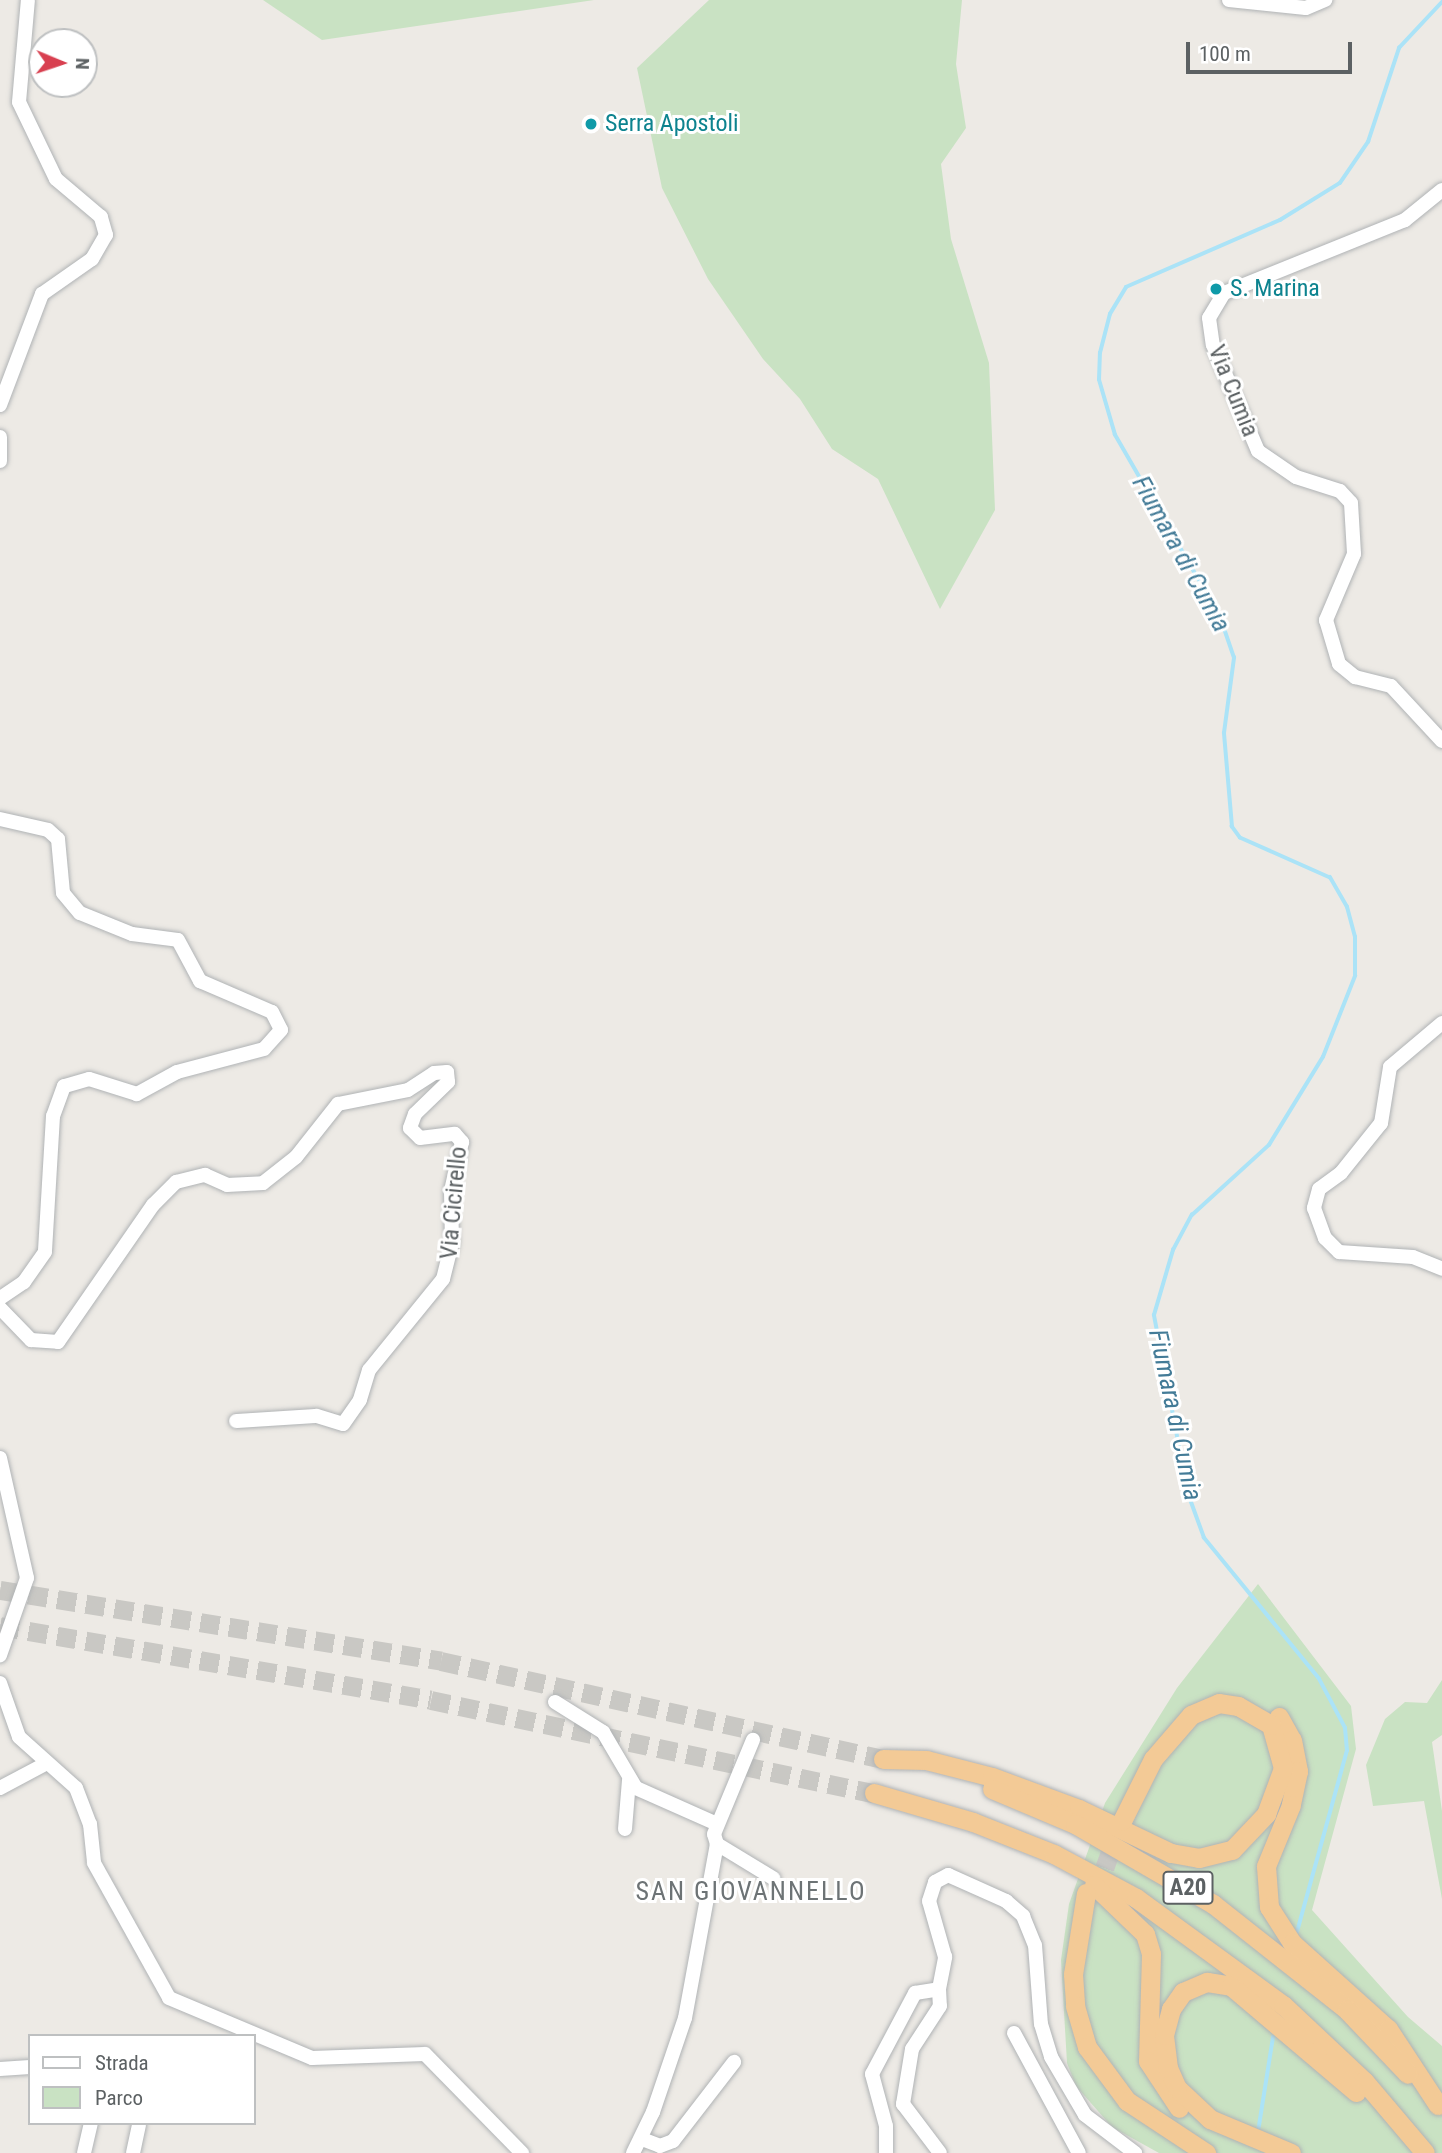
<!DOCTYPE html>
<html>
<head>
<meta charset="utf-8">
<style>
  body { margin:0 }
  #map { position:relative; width:1442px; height:2153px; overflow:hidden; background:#edeae5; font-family:"Roboto Condensed",sans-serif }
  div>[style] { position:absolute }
  .green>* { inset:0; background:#c9e2c3 }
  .stream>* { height:3.5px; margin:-1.75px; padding:0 1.75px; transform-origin:1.75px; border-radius:1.75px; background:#abe3f7 }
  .highway-tunnel>* { height:19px; margin-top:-9.5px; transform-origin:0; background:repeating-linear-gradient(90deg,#c9c8c4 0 19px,transparent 0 29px) }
  .roads { filter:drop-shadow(0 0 2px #b0b3b5) drop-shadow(0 0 2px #b0b3b5) }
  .minor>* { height:14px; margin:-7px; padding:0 7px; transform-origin:7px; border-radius:7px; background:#fff }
  .highway>* { height:19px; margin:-9.5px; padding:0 9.5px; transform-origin:9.5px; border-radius:9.5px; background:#f3ca96 }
  .dots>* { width:19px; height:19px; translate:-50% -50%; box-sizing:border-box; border:4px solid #fff; border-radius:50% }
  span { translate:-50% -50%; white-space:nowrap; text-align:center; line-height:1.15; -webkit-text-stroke:6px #fff; paint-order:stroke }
  .shield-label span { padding:2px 5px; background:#fff; border:2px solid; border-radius:5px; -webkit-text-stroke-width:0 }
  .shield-label { font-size:23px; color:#5c6163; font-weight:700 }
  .culture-label { font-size:24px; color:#0d838f }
  .left { translate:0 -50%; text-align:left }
  .street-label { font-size:24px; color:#5c6163 }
  .water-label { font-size:26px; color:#437b97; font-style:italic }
  .neighbourhood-label { font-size:26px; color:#6d7375; letter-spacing:2px }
  .legend { position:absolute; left:28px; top:2034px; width:228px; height:91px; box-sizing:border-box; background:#fff; border:2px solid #bec0c1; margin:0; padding:9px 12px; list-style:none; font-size:21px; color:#5c6163 }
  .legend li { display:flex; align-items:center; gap:14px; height:35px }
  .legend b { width:35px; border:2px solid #bec0c1 }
  .north { position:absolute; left:28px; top:28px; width:70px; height:70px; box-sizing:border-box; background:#fff; border:2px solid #bec0c1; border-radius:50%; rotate:92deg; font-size:19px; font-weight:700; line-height:28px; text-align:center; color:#5c6163 }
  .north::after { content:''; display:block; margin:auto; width:24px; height:32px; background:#d84050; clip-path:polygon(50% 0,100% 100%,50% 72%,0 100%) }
  .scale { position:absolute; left:1186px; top:42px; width:166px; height:32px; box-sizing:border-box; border:4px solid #5c6163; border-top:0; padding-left:9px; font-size:21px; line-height:24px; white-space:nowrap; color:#5c6163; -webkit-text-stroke:5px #fff; paint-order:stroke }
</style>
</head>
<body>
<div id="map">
  <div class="green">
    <i style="clip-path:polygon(263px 0,594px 0,322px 40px)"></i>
    <i style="clip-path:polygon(709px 0,962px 0,956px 64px,966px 128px,941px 164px,951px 239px,989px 363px,995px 510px,940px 609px,878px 479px,832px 449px,800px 399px,763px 359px,708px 279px,662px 188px,637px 68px)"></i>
    <i style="clip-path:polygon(1258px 1584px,1351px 1706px,1356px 1749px,1312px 1910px,1408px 2017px,1442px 2046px,1442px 2153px,1159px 2153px,1112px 2127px,1076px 2086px,1067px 2063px,1061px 1960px,1069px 1904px,1105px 1803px,1177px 1688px)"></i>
    <i style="clip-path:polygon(1442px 1680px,1442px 1735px,1432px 1742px,1442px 1811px,1442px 1899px,1424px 1801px,1373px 1806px,1366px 1765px,1385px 1719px,1405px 1702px,1427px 1703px)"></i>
  </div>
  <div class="stream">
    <i style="left:1297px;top:1932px;width:188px;rotate:-74.6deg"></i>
    <i style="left:1347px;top:1751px;width:23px;rotate:-95deg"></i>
    <i style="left:1345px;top:1728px;width:55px;rotate:-118deg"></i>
    <i style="left:1319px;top:1679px;width:182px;rotate:-129.2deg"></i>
    <i style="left:1204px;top:1538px;width:47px;rotate:-110deg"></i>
    <i style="left:1188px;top:1494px;width:182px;rotate:-100.8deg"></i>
    <i style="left:1154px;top:1315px;width:68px;rotate:-73.7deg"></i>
    <i style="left:1173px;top:1250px;width:40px;rotate:-62deg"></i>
    <i style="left:1192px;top:1215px;width:104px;rotate:-42.3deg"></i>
    <i style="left:1269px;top:1145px;width:103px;rotate:-58.5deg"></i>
    <i style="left:1323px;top:1057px;width:87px;rotate:-68.4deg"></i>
    <i style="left:1355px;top:976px;width:39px;rotate:-90deg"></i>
    <i style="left:1355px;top:937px;width:31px;rotate:-105deg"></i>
    <i style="left:1347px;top:907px;width:34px;rotate:-120deg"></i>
    <i style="left:1330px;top:878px;width:98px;rotate:-156deg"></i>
    <i style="left:1240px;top:838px;width:14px;rotate:-126deg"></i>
    <i style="left:1232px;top:827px;width:94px;rotate:-94.9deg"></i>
    <i style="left:1224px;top:733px;width:76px;rotate:-82.4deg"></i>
    <i style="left:1234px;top:658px;width:43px;rotate:-108.9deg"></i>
    <i style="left:1220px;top:617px;width:210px;rotate:-120deg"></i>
    <i style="left:1115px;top:435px;width:57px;rotate:-106.2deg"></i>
    <i style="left:1099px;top:380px;width:27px;rotate:-88deg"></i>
    <i style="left:1100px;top:353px;width:40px;rotate:-75.6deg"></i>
    <i style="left:1110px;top:314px;width:31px;rotate:-59deg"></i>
    <i style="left:1126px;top:287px;width:168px;rotate:-23.5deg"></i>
    <i style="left:1280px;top:220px;width:70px;rotate:-31.7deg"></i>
    <i style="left:1340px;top:183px;width:50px;rotate:-55.7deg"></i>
    <i style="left:1368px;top:142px;width:99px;rotate:-71.7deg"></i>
    <i style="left:1399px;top:48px;width:63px;rotate:-46.9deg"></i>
    <i style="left:1258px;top:2132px;width:96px;rotate:-81deg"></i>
  </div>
  <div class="highway-tunnel">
    <i style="left:0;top:1590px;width:447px;rotate:9.1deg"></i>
    <i style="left:441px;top:1661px;width:453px;rotate:12.5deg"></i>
    <i style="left:0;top:1626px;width:437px;rotate:9.7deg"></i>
    <i style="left:431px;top:1700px;width:453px;rotate:11.9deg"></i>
    <i style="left:1095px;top:1895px;width:68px;rotate:-70.2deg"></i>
  </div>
  <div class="roads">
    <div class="minor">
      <i style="left:1229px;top:0;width:77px;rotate:5.9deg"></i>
      <i style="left:1306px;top:8px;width:21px;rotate:-23deg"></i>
      <i style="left:1442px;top:190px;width:48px;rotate:141deg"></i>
      <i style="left:1405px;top:220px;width:195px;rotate:158deg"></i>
      <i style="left:1224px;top:293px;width:29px;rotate:121deg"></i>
      <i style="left:1209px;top:318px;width:27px;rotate:82deg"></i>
      <i style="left:1213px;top:345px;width:115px;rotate:67deg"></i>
      <i style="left:1258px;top:451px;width:46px;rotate:34.4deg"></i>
      <i style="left:1296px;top:477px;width:46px;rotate:17.7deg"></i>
      <i style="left:1340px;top:491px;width:16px;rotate:47deg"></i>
      <i style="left:1351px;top:503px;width:51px;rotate:86.6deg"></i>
      <i style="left:1354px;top:554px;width:72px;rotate:113deg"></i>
      <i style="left:1326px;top:620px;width:46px;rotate:73.5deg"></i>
      <i style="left:1339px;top:664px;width:21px;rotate:39deg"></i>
      <i style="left:1355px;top:677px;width:37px;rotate:14deg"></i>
      <i style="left:1391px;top:686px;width:75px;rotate:47.2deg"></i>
      <i style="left:0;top:405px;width:119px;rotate:-69.3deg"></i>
      <i style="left:42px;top:294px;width:61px;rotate:-35deg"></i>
      <i style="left:92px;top:259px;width:28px;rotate:-60deg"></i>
      <i style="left:106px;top:235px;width:19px;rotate:-106deg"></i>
      <i style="left:101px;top:217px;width:59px;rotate:-139.8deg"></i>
      <i style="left:56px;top:179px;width:85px;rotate:-115.7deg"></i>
      <i style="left:19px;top:102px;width:102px;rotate:-85deg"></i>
      <i style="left:0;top:437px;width:24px;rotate:90deg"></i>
      <i style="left:0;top:819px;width:49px;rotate:12.9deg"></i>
      <i style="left:48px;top:830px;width:13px;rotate:42deg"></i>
      <i style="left:58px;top:839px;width:54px;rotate:84.7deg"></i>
      <i style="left:63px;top:893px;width:26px;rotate:50deg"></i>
      <i style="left:80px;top:913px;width:56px;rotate:22deg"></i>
      <i style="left:132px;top:934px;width:46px;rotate:7.4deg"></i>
      <i style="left:178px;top:940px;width:47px;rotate:61.8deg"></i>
      <i style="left:200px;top:981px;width:78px;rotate:23.3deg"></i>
      <i style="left:272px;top:1012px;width:20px;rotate:63deg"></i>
      <i style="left:281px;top:1030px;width:25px;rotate:132deg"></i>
      <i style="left:264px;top:1049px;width:90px;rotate:165.2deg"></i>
      <i style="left:177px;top:1072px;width:46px;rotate:151.2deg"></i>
      <i style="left:137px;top:1094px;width:50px;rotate:-162.6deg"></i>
      <i style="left:89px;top:1079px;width:26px;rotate:164deg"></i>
      <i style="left:64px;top:1086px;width:32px;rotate:110deg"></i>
      <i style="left:53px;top:1116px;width:136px;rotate:93.4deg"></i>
      <i style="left:45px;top:1252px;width:37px;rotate:125deg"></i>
      <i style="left:24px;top:1282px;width:29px;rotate:146deg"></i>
      <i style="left:1442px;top:1023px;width:68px;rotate:139.8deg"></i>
      <i style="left:1390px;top:1067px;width:57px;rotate:99.1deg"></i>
      <i style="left:1381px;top:1123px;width:64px;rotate:128.7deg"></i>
      <i style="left:1341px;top:1173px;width:27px;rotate:144deg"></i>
      <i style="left:1319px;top:1189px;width:20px;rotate:105deg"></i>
      <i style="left:1314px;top:1208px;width:32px;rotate:70deg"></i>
      <i style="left:1325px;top:1238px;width:20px;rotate:45deg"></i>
      <i style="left:1339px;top:1252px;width:74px;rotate:3.9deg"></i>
      <i style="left:1413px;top:1257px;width:31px;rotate:22deg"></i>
      <i style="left:0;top:1308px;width:45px;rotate:45.9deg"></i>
      <i style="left:31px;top:1340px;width:27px;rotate:4deg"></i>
      <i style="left:58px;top:1342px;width:167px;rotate:-55.3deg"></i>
      <i style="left:153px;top:1205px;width:33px;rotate:-45deg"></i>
      <i style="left:176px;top:1182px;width:30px;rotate:-14deg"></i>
      <i style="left:205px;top:1175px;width:24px;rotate:24deg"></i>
      <i style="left:227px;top:1185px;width:36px;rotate:-3deg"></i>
      <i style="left:263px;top:1183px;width:42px;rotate:-38.2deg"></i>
      <i style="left:296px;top:1157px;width:68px;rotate:-51.6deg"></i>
      <i style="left:338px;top:1104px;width:71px;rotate:-11.3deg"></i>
      <i style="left:408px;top:1090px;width:31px;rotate:-33deg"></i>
      <i style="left:434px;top:1073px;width:13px;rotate:-4deg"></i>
      <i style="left:447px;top:1072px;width:10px;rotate:84deg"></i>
      <i style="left:448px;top:1082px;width:46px;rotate:135.9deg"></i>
      <i style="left:415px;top:1114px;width:15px;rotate:110deg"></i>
      <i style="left:410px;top:1128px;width:14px;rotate:45deg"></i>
      <i style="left:420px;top:1138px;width:35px;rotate:-7deg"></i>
      <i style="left:455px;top:1134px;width:11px;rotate:49deg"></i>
      <i style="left:462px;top:1142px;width:50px;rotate:102.7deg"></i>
      <i style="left:451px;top:1191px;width:52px;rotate:88.9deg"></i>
      <i style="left:452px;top:1243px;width:37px;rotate:104deg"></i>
      <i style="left:443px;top:1279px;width:117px;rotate:129.1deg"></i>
      <i style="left:369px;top:1370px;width:31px;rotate:107deg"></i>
      <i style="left:360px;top:1400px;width:29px;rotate:125deg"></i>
      <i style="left:343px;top:1424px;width:28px;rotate:-163deg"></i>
      <i style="left:316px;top:1416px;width:80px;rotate:176.4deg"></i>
      <i style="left:0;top:1458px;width:123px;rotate:77.3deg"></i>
      <i style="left:27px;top:1578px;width:82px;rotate:109.3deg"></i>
      <i style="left:0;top:1683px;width:57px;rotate:70.6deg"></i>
      <i style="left:19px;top:1737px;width:76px;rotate:41.8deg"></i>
      <i style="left:76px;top:1788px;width:39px;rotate:69deg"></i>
      <i style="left:90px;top:1824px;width:39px;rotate:84deg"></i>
      <i style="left:94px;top:1863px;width:154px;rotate:60.9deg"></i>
      <i style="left:169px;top:1998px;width:155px;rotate:22.8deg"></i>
      <i style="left:312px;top:2058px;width:113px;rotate:-2deg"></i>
      <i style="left:425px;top:2054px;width:139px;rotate:45.6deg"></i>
      <i style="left:555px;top:1702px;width:57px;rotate:32deg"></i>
      <i style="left:603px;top:1732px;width:65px;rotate:59.5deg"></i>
      <i style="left:636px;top:1788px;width:89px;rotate:24deg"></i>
      <i style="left:0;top:1788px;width:53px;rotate:-28deg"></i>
      <i style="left:625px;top:1829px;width:49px;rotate:-85.3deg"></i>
      <i style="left:717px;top:1844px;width:66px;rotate:31.3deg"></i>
      <i style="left:939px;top:1989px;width:33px;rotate:-79deg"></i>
      <i style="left:945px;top:1957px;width:58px;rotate:-105.9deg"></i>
      <i style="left:929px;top:1901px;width:20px;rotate:-72deg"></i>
      <i style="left:935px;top:1882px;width:15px;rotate:-28deg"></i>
      <i style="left:948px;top:1875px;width:64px;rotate:24.1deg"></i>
      <i style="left:1006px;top:1901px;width:23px;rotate:41deg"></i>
      <i style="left:1023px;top:1916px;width:31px;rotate:68deg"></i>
      <i style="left:1035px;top:1945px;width:79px;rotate:85.7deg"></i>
      <i style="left:1041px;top:2024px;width:34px;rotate:73deg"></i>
      <i style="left:1051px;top:2057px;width:67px;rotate:59.6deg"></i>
      <i style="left:1085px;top:2115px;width:63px;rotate:37.2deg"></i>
      <i style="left:939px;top:1989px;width:17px;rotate:87deg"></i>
      <i style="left:940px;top:2006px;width:51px;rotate:123.1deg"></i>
      <i style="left:912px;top:2049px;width:56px;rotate:99.3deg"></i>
      <i style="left:903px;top:2104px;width:61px;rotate:52.9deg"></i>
      <i style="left:1014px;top:2033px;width:136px;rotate:61.6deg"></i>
      <i style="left:0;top:2069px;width:30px;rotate:-4deg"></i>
      <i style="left:642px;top:2139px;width:19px;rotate:21deg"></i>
      <i style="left:660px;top:2146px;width:14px;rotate:-21deg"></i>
      <i style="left:673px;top:2141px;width:100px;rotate:-52.3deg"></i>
      <i style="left:84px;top:2153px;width:31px;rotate:-77deg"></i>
      <i style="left:133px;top:2153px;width:29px;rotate:-78deg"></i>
      <i style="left:633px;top:2153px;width:46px;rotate:-64deg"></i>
      <i style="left:653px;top:2112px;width:99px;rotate:-71.2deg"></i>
      <i style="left:685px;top:2018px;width:177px;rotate:-79.6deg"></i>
      <i style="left:717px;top:1844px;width:10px;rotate:-107deg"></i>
      <i style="left:714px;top:1834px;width:102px;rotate:-67.5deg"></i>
      <i style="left:886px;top:2153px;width:27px;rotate:-90deg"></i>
      <i style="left:886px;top:2126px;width:54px;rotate:-105.1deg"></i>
      <i style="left:872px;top:2074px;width:92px;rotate:-62deg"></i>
      <i style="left:915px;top:1993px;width:24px;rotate:-9deg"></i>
    </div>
    <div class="highway">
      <i style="left:1279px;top:1717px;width:26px;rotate:61deg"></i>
      <i style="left:1292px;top:1740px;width:32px;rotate:79deg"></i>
      <i style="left:1298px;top:1771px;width:35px;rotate:102deg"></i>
      <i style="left:1291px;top:1805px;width:66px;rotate:112.3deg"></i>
      <i style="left:1266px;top:1866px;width:41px;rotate:85.8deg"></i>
      <i style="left:1269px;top:1907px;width:43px;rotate:57.4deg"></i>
      <i style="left:1292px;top:1943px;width:129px;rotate:41.9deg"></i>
      <i style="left:1388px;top:2029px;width:91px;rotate:56.7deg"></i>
      <i style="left:883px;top:1759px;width:43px;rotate:1.3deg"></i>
      <i style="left:926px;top:1760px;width:68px;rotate:14.4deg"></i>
      <i style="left:992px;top:1777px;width:93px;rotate:20.2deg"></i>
      <i style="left:1079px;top:1809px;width:102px;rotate:25.6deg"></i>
      <i style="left:1171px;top:1853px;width:28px;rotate:10deg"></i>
      <i style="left:1199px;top:1858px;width:34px;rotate:-14deg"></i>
      <i style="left:1232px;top:1850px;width:50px;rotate:-46.6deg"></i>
      <i style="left:1266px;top:1814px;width:49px;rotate:-69.7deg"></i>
      <i style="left:1283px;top:1768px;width:45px;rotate:-105.6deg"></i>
      <i style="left:1271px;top:1725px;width:38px;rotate:-150deg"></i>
      <i style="left:1238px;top:1706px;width:19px;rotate:-171deg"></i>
      <i style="left:1219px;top:1703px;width:30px;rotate:157deg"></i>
      <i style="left:1191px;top:1715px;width:58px;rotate:130.8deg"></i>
      <i style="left:1153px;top:1759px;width:69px;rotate:116.6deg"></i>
      <i style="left:992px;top:1789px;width:90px;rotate:22.9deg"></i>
      <i style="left:1075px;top:1824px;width:160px;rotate:30.1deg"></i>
      <i style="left:1213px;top:1904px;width:171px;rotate:38.3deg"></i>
      <i style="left:1347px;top:2010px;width:88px;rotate:46.4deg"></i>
      <i style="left:874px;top:1793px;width:103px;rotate:16.3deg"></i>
      <i style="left:973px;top:1822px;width:87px;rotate:21.6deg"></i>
      <i style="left:1054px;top:1854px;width:93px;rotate:28.2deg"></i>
      <i style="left:1136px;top:1898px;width:182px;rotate:36.1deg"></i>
      <i style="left:1283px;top:2005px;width:111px;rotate:43.2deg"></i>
      <i style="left:1364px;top:2081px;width:94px;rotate:49.7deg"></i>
      <i style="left:1094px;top:1885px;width:71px;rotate:43.9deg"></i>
      <i style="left:1145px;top:1934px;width:21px;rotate:73deg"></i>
      <i style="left:1151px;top:1954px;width:107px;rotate:91.6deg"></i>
      <i style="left:1148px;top:2061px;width:56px;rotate:56.6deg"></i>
      <i style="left:1086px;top:1893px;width:82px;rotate:99.1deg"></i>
      <i style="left:1073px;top:1974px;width:32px;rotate:86deg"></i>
      <i style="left:1075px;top:2006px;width:43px;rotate:73.7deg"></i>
      <i style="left:1087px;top:2047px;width:67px;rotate:53.5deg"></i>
      <i style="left:1127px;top:2101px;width:95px;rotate:33.4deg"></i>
      <i style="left:1291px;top:2153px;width:88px;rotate:-157.2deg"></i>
      <i style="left:1210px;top:2119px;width:45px;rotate:-136.8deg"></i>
      <i style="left:1177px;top:2088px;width:22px;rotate:-114deg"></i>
      <i style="left:1168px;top:2068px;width:33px;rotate:-97deg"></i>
      <i style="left:1164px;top:2035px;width:27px;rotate:-75deg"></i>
      <i style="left:1171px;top:2009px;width:21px;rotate:-55deg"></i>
      <i style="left:1183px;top:1992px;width:26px;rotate:-23deg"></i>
      <i style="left:1207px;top:1982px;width:24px;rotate:9deg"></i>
      <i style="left:1231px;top:1986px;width:164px;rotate:40.3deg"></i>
    </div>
  </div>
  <div class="dots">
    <i style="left:591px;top:124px;background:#0f9aa8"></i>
    <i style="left:1216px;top:289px;background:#0f9aa8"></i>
  </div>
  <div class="shield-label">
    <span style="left:1188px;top:1888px">A20</span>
  </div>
  <div class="culture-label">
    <span class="left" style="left:605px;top:124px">Serra Apostoli</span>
    <span class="left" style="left:1230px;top:289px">S. Marina</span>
  </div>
  <div class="street-label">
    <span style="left:1233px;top:391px;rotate:68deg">Via Cumia</span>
    <span style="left:454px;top:1203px;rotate:-85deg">Via Cicirello</span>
  </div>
  <div class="water-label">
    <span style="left:1181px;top:554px;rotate:61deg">Fiumara di Cumia</span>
    <span style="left:1175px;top:1415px;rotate:78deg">Fiumara di Cumia</span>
  </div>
  <div class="neighbourhood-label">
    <span style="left:751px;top:1892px">SAN GIOVANNELLO</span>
  </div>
  <ul class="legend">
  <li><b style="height:9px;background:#fff"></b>Strada</li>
  <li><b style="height:19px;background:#c9e2c3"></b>Parco</li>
  </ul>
  <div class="north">N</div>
  <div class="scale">100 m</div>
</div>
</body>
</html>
